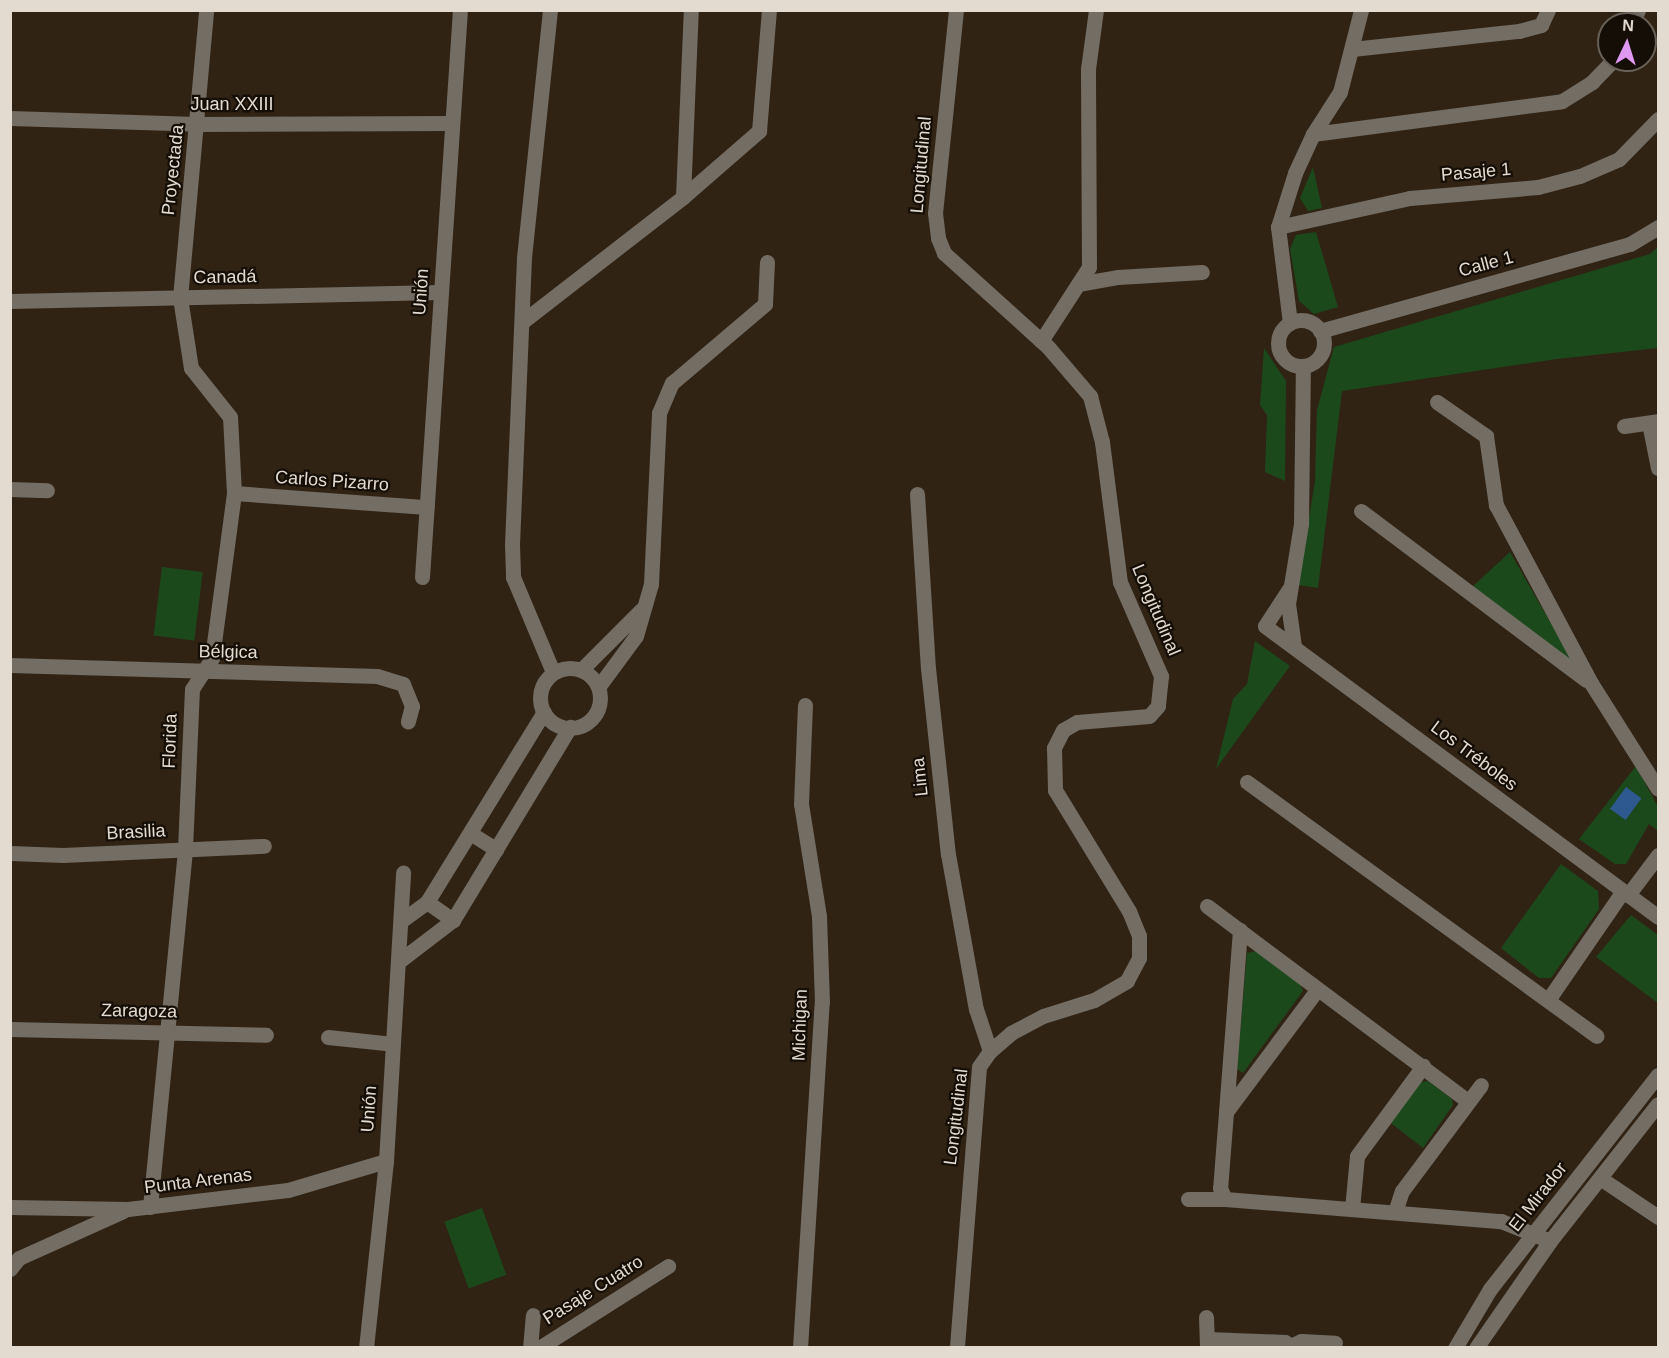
<!DOCTYPE html>
<html>
<head>
<meta charset="utf-8">
<style>
  body { margin:0 }
  #map { position:relative; width:1669px; height:1358px; overflow:hidden; background:#302314; font-family:Helvetica,sans-serif }
  div>[style] { position:absolute }
  .green>* { inset:0; background:#1c491b; transform-origin:0 0 }
  .water>* { inset:0; background:#2e5890; transform-origin:0 0 }
  .minor>* { height:15px; margin:-7.5px; padding:0 7.5px; transform-origin:7.5px; border-radius:7.5px; background:#736d64 }
  .minor>.ring { margin:-7.5px; padding:0; box-sizing:content-box; background:none; border:15px solid #736d64; border-radius:50% }
  span { translate:-50% -50%; white-space:nowrap; text-align:center; line-height:1.15; -webkit-text-stroke:4.5px #140e07; paint-order:stroke }
  .street-label { font-size:18px; color:#e3dad0 }
  .frame { position:absolute; inset:0; border:12px solid #e3dad0; pointer-events:none }
  .north { position:absolute; left:1597px; top:12px; width:60px; height:60px; box-sizing:border-box; background:#140e07; border:2px solid #676057; border-radius:50%; rotate:4deg; font-size:16px; font-weight:700; line-height:24px; text-align:center; color:#e3dad0 }
  .north::after { content:''; display:block; margin:auto; width:21px; height:27px; background:#df98f1; clip-path:polygon(50% 0,100% 100%,50% 72%,0 100%) }
</style>
</head>
<body>
<div id="map">
  <div class="green">
    <i style="clip-path:polygon(1313px 167px,1322px 208px,1308px 211px,1300px 198px)"></i>
    <i style="clip-path:polygon(1316px 232px,1338px 307px,1314px 314px,1299px 301px,1290px 249px,1296px 235px)"></i>
    <i style="clip-path:polygon(1658px 247px,1658px 348px,1557px 359px,1342px 391px,1318px 588px,1298px 585px,1315px 481px,1317px 410px,1334px 347px,1650px 254px)"></i>
    <i style="clip-path:polygon(1264px 348px,1286px 381px,1285px 481px,1265px 472px,1267px 415px,1260px 405px)"></i>
    <i style="clip-path:polygon(1510px 552px,1573px 662px,1471px 588px)"></i>
    <i style="left:162px;top:567px;width:41px;height:69px;rotate:7deg"></i>
    <i style="clip-path:polygon(1255px 641px,1290px 666px,1216px 769px,1233px 699px,1247px 684px)"></i>
    <i style="clip-path:polygon(1636px 766px,1658px 807px,1658px 831px,1649px 824px,1626px 864px,1615px 864px,1579px 839px)"></i>
    <i style="clip-path:polygon(1561px 864px,1598px 891px,1599px 909px,1551px 978px,1539px 978px,1501px 948px)"></i>
    <i style="clip-path:polygon(1631px 915px,1658px 935px,1658px 1003px,1596px 957px)"></i>
    <i style="clip-path:polygon(1256px 951px,1300px 984px,1303px 991px,1243px 1073px,1237px 1069px,1247px 953px)"></i>
    <i style="clip-path:polygon(1428px 1081px,1452px 1099px,1453px 1105px,1423px 1148px,1391px 1123px,1420px 1082px)"></i>
    <i style="left:482px;top:1208px;width:71px;height:40px;rotate:70deg"></i>
  </div>
  <div class="water">
    <i style="left:1626px;top:787px;width:19px;height:27px;rotate:36deg"></i>
  </div>
  <div class="minor">
    <i style="left:550px;top:10px;width:249px;rotate:96deg"></i>
    <i style="left:524px;top:258px;width:287px;rotate:92.4deg"></i>
    <i style="left:512px;top:545px;width:32px;rotate:88deg"></i>
    <i style="left:513px;top:577px;width:103px;rotate:67.2deg"></i>
    <i style="left:956px;top:10px;width:204px;rotate:95.9deg"></i>
    <i style="left:935px;top:213px;width:25px;rotate:83deg"></i>
    <i style="left:938px;top:238px;width:16px;rotate:68deg"></i>
    <i style="left:944px;top:253px;width:140px;rotate:42.1deg"></i>
    <i style="left:1048px;top:347px;width:65px;rotate:49.4deg"></i>
    <i style="left:1090px;top:396px;width:48px;rotate:75.4deg"></i>
    <i style="left:1102px;top:442px;width:141px;rotate:82.7deg"></i>
    <i style="left:1120px;top:582px;width:103px;rotate:66.4deg"></i>
    <i style="left:1161px;top:676px;width:30px;rotate:96deg"></i>
    <i style="left:1158px;top:706px;width:13px;rotate:132deg"></i>
    <i style="left:1149px;top:716px;width:72px;rotate:175.2deg"></i>
    <i style="left:1077px;top:722px;width:16px;rotate:150deg"></i>
    <i style="left:1063px;top:730px;width:20px;rotate:117deg"></i>
    <i style="left:1054px;top:748px;width:42px;rotate:88.6deg"></i>
    <i style="left:1055px;top:790px;width:142px;rotate:58.6deg"></i>
    <i style="left:1129px;top:911px;width:27px;rotate:68deg"></i>
    <i style="left:1139px;top:936px;width:22px;rotate:90deg"></i>
    <i style="left:1139px;top:958px;width:26px;rotate:118deg"></i>
    <i style="left:1127px;top:981px;width:38px;rotate:150deg"></i>
    <i style="left:1094px;top:1000px;width:53px;rotate:162.6deg"></i>
    <i style="left:1043px;top:1016px;width:36px;rotate:152deg"></i>
    <i style="left:1011px;top:1033px;width:28px;rotate:139deg"></i>
    <i style="left:990px;top:1051px;width:19px;rotate:125deg"></i>
    <i style="left:979px;top:1067px;width:282px;rotate:94.5deg"></i>
    <i style="left:1631px;top:24px;width:16px;rotate:-63deg"></i>
    <i style="left:1352px;top:49px;width:168px;rotate:-6.2deg"></i>
    <i style="left:1519px;top:31px;width:23px;rotate:-15deg"></i>
    <i style="left:1541px;top:25px;width:17px;rotate:-65deg"></i>
    <i style="left:10px;top:118px;width:187px;rotate:1.8deg"></i>
    <i style="left:197px;top:124px;width:255px;rotate:-0.2deg"></i>
    <i style="left:1313px;top:134px;width:251px;rotate:-7.5deg"></i>
    <i style="left:1562px;top:101px;width:36px;rotate:-32deg"></i>
    <i style="left:1592px;top:82px;width:30px;rotate:-46deg"></i>
    <i style="left:683px;top:197px;width:187px;rotate:-87.6deg"></i>
    <i style="left:1278px;top:227px;width:135px;rotate:-12.4deg"></i>
    <i style="left:1410px;top:198px;width:128px;rotate:-4.9deg"></i>
    <i style="left:1538px;top:187px;width:43px;rotate:-14.7deg"></i>
    <i style="left:1580px;top:176px;width:43px;rotate:-23.6deg"></i>
    <i style="left:1619px;top:159px;width:56px;rotate:-45.7deg"></i>
    <i style="left:1078px;top:284px;width:41px;rotate:-9.9deg"></i>
    <i style="left:1118px;top:277px;width:84px;rotate:-3.4deg"></i>
    <i style="left:10px;top:301px;width:430px;rotate:-1.2deg"></i>
    <i class="ring" style="left:1278px;top:320px;width:31px;height:31px"></i>
    <i style="left:522px;top:322px;width:204px;rotate:-37.8deg"></i>
    <i style="left:683px;top:197px;width:101px;rotate:-41deg"></i>
    <i style="left:759px;top:131px;width:121px;rotate:-85.3deg"></i>
    <i style="left:1290px;top:323px;width:97px;rotate:-97.1deg"></i>
    <i style="left:1278px;top:227px;width:57px;rotate:-72.5deg"></i>
    <i style="left:1295px;top:173px;width:43px;rotate:-65.2deg"></i>
    <i style="left:1313px;top:134px;width:50px;rotate:-57.3deg"></i>
    <i style="left:1340px;top:92px;width:85px;rotate:-75.6deg"></i>
    <i style="left:1320px;top:331px;width:322px;rotate:-15.7deg"></i>
    <i style="left:1630px;top:244px;width:33px;rotate:-31deg"></i>
    <i style="left:1041px;top:341px;width:88px;rotate:-57deg"></i>
    <i style="left:1089px;top:267px;width:198px;rotate:-90.3deg"></i>
    <i style="left:1088px;top:69px;width:60px;rotate:-82.3deg"></i>
    <i style="left:1437px;top:402px;width:60px;rotate:34.8deg"></i>
    <i style="left:1486px;top:436px;width:70px;rotate:81.8deg"></i>
    <i style="left:1496px;top:505px;width:202px;rotate:61.9deg"></i>
    <i style="left:1591px;top:683px;width:125px;rotate:57.7deg"></i>
    <i style="left:1649px;top:423px;width:46px;rotate:78.7deg"></i>
    <i style="left:1624px;top:426px;width:34px;rotate:-8deg"></i>
    <i style="left:10px;top:489px;width:37px;rotate:2deg"></i>
    <i style="left:234px;top:493px;width:193px;rotate:4.2deg"></i>
    <i style="left:917px;top:494px;width:174px;rotate:86.4deg"></i>
    <i style="left:928px;top:668px;width:187px;rotate:83.9deg"></i>
    <i style="left:948px;top:854px;width:158px;rotate:79.8deg"></i>
    <i style="left:976px;top:1009px;width:44px;rotate:71.6deg"></i>
    <i style="left:1361px;top:511px;width:281px;rotate:36.9deg"></i>
    <i style="left:422px;top:577px;width:568px;rotate:-86.17deg"></i>
    <i style="left:1289px;top:589px;width:44px;rotate:123deg"></i>
    <i style="left:1265px;top:626px;width:489px;rotate:36.5deg"></i>
    <i style="left:1294px;top:646px;width:42px;rotate:-98.1deg"></i>
    <i style="left:1288px;top:604px;width:81px;rotate:-80.8deg"></i>
    <i style="left:1301px;top:524px;width:158px;rotate:-89.3deg"></i>
    <i style="left:10px;top:665px;width:367px;rotate:1.7deg"></i>
    <i style="left:377px;top:676px;width:27px;rotate:17deg"></i>
    <i style="left:403px;top:684px;width:24px;rotate:68deg"></i>
    <i style="left:412px;top:706px;width:16px;rotate:105deg"></i>
    <i class="ring" style="left:540px;top:668px;width:45px;height:45px"></i>
    <i style="left:582px;top:669px;width:83px;rotate:-45deg"></i>
    <i style="left:599px;top:686px;width:62px;rotate:-53.5deg"></i>
    <i style="left:636px;top:636px;width:54px;rotate:-73.9deg"></i>
    <i style="left:651px;top:584px;width:171px;rotate:-87.3deg"></i>
    <i style="left:659px;top:413px;width:33px;rotate:-67deg"></i>
    <i style="left:672px;top:383px;width:122px;rotate:-40.3deg"></i>
    <i style="left:765px;top:304px;width:42px;rotate:-87.3deg"></i>
    <i style="left:1247px;top:782px;width:432px;rotate:36deg"></i>
    <i style="left:470px;top:833px;width:31px;rotate:32deg"></i>
    <i style="left:10px;top:853px;width:53px;rotate:2.2deg"></i>
    <i style="left:63px;top:855px;width:201px;rotate:-2.6deg"></i>
    <i style="left:1628px;top:895px;width:50px;rotate:-53.1deg"></i>
    <i style="left:427px;top:902px;width:32px;rotate:35deg"></i>
    <i style="left:1207px;top:906px;width:326px;rotate:36.8deg"></i>
    <i style="left:401px;top:921px;width:32px;rotate:-36deg"></i>
    <i style="left:427px;top:902px;width:223px;rotate:-58.4deg"></i>
    <i style="left:1240px;top:930px;width:259px;rotate:94.4deg"></i>
    <i style="left:1220px;top:1188px;width:12px;rotate:66deg"></i>
    <i style="left:1225px;top:1199px;width:277px;rotate:4.6deg"></i>
    <i style="left:1501px;top:1221px;width:53px;rotate:22.2deg"></i>
    <i style="left:398px;top:962px;width:69px;rotate:-37.4deg"></i>
    <i style="left:453px;top:920px;width:226px;rotate:-58.8deg"></i>
    <i style="left:1548px;top:1000px;width:132px;rotate:-55.5deg"></i>
    <i style="left:10px;top:1029px;width:256px;rotate:1.3deg"></i>
    <i style="left:328px;top:1037px;width:65px;rotate:6.1deg"></i>
    <i style="left:1226px;top:1112px;width:152px;rotate:-53.3deg"></i>
    <i style="left:1600px;top:1178px;width:70px;rotate:33.9deg"></i>
    <i style="left:1188px;top:1199px;width:37px"></i>
    <i style="left:10px;top:1207px;width:118px;rotate:1deg"></i>
    <i style="left:128px;top:1209px;width:161px;rotate:-6.8deg"></i>
    <i style="left:288px;top:1190px;width:102px;rotate:-16.5deg"></i>
    <i style="left:150px;top:1207px;width:360px;rotate:-84.4deg"></i>
    <i style="left:185px;top:849px;width:160px;rotate:-87.5deg"></i>
    <i style="left:192px;top:689px;width:37px;rotate:-57deg"></i>
    <i style="left:212px;top:658px;width:166px;rotate:-82.4deg"></i>
    <i style="left:234px;top:493px;width:76px;rotate:-93deg"></i>
    <i style="left:230px;top:417px;width:63px;rotate:-128.5deg"></i>
    <i style="left:191px;top:368px;width:71px;rotate:-98.9deg"></i>
    <i style="left:180px;top:298px;width:289px;rotate:-84.8deg"></i>
    <i style="left:1352px;top:1209px;width:53px;rotate:-84.6deg"></i>
    <i style="left:1357px;top:1156px;width:112px;rotate:-53.7deg"></i>
    <i style="left:1395px;top:1212px;width:22px;rotate:-72deg"></i>
    <i style="left:1402px;top:1191px;width:132px;rotate:-53.3deg"></i>
    <i style="left:10px;top:1269px;width:14px;rotate:-51deg"></i>
    <i style="left:19px;top:1258px;width:114px;rotate:-24.3deg"></i>
    <i style="left:1206px;top:1317px;width:31px;rotate:88deg"></i>
    <i style="left:1208px;top:1339px;width:77px;rotate:2.2deg"></i>
    <i style="left:1285px;top:1342px;width:6px;rotate:39deg"></i>
    <i style="left:1290px;top:1346px;width:12px;rotate:-24deg"></i>
    <i style="left:1301px;top:1341px;width:34px;rotate:3deg"></i>
    <i style="left:366px;top:1348px;width:188px;rotate:-83.9deg"></i>
    <i style="left:386px;top:1161px;width:289px;rotate:-86.6deg"></i>
    <i style="left:530px;top:1348px;width:33px;rotate:-85deg"></i>
    <i style="left:539px;top:1348px;width:153px;rotate:-32.4deg"></i>
    <i style="left:800px;top:1348px;width:347px;rotate:-86.4deg"></i>
    <i style="left:822px;top:1002px;width:86px;rotate:-92deg"></i>
    <i style="left:819px;top:916px;width:113px;rotate:-99.1deg"></i>
    <i style="left:801px;top:804px;width:99px;rotate:-87.7deg"></i>
    <i style="left:1455px;top:1348px;width:69px;rotate:-59.3deg"></i>
    <i style="left:1490px;top:1289px;width:272px;rotate:-51.9deg"></i>
    <i style="left:1476px;top:1348px;width:130px;rotate:-55.3deg"></i>
    <i style="left:1550px;top:1241px;width:174px;rotate:-51.8deg"></i>
  </div>
  <div class="street-label">
    <span style="left:232px;top:104px">Juan XXIII</span>
    <span style="left:921px;top:165px;rotate:-85deg">Longitudinal</span>
    <span style="left:173px;top:170px;rotate:-84deg">Proyectada</span>
    <span style="left:1476px;top:172px;rotate:-5deg">Pasaje 1</span>
    <span style="left:1486px;top:264px;rotate:-15deg">Calle 1</span>
    <span style="left:225px;top:277px;rotate:-1deg">Canadá</span>
    <span style="left:421px;top:292px;rotate:-86deg">Unión</span>
    <span style="left:332px;top:481px;rotate:4deg">Carlos Pizarro</span>
    <span style="left:1156px;top:610px;rotate:67deg">Longitudinal</span>
    <span style="left:228px;top:652px;rotate:1deg">Bélgica</span>
    <span style="left:170px;top:741px;rotate:-88deg">Florida</span>
    <span style="left:1474px;top:756px;rotate:37deg">Los Tréboles</span>
    <span style="left:920px;top:777px;rotate:-96deg">Lima</span>
    <span style="left:136px;top:832px;rotate:-3deg">Brasilia</span>
    <span style="left:139px;top:1011px;rotate:1deg">Zaragoza</span>
    <span style="left:800px;top:1025px;rotate:-88deg">Michigan</span>
    <span style="left:369px;top:1109px;rotate:-86deg">Unión</span>
    <span style="left:956px;top:1117px;rotate:-83deg">Longitudinal</span>
    <span style="left:198px;top:1181px;rotate:-7deg">Punta Arenas</span>
    <span style="left:1538px;top:1197px;rotate:-52deg">El Mirador</span>
    <span style="left:593px;top:1290px;rotate:-32deg">Pasaje Cuatro</span>
  </div>
  <div class="frame"></div>
  <div class="north">N</div>
</div>
</body>
</html>
